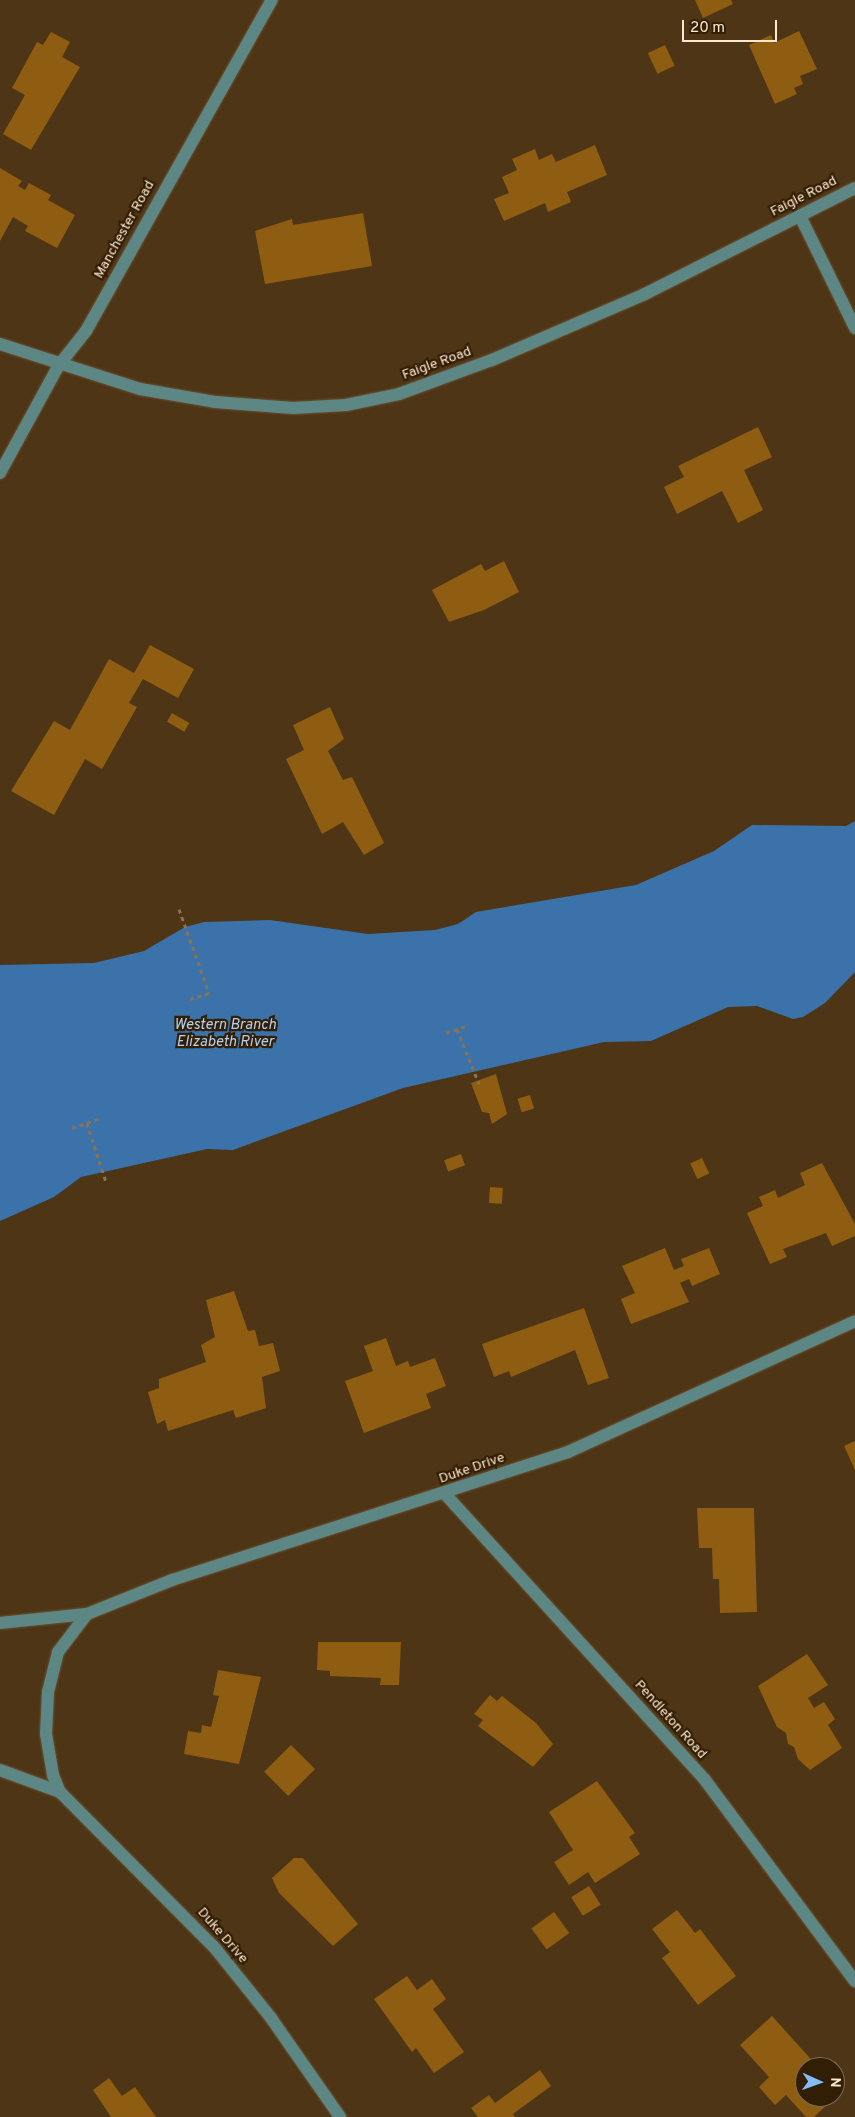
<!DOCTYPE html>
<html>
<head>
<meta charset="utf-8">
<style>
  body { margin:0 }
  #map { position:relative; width:855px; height:2117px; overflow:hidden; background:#4e3515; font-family:Overpass,sans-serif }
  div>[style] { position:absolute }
  .water>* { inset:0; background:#3c72aa }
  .building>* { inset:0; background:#8e5d11; transform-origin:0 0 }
  .path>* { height:3px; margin-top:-1.5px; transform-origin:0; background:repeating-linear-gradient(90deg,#8a7255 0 4px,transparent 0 8px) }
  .roads { filter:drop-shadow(0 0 1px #6a5133) drop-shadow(0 0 1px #6a5133) }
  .minor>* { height:12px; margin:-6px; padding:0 6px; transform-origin:6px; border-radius:6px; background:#5c8784 }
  span { translate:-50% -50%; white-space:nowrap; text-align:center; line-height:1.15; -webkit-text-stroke:4.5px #311e04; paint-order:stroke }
  .street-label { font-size:14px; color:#fce7cf }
  .water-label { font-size:15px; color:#b5d1f1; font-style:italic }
  .north { position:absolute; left:795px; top:2057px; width:50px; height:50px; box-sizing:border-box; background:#311e04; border:1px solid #826e55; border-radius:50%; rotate:92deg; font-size:14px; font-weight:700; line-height:20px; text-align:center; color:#fce7cf }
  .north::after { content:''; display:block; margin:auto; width:18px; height:22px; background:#83bcfb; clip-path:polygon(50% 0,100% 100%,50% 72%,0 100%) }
  .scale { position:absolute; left:682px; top:20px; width:95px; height:22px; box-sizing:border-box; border:2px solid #fce7cf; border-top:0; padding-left:6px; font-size:15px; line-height:18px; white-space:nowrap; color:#fce7cf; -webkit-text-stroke:4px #311e04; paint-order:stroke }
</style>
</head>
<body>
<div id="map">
  <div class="water">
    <i style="clip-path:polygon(855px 821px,855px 972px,825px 1003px,803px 1017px,793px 1019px,757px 1006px,728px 1007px,651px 1041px,604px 1042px,403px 1088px,233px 1150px,207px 1149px,81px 1177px,54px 1197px,0 1221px,0 965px,94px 963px,144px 951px,185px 927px,204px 922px,270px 920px,368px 934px,435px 930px,458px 924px,476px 912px,636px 885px,714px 851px,752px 825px,846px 826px)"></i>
  </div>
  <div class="building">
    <i style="clip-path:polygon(695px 0,731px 0,733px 4px,703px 18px)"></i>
    <i style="clip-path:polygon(799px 31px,817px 69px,800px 76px,803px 84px,794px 88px,797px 94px,775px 104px,749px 45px,771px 35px,774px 43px)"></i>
    <i style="clip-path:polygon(51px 32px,70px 42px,62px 57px,80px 67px,31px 150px,3px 134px,25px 95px,12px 88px,37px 42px,43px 45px)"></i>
    <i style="left:665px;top:45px;width:23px;height:19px;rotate:65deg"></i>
    <i style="clip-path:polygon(595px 145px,607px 175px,567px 192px,571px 202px,548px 212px,545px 203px,504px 221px,494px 199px,509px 193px,502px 177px,517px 170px,512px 159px,535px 149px,539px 160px,552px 154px,556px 162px)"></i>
    <i style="clip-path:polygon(0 168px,22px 181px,18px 186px,25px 190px,29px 183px,51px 195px,48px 200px,75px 215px,57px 248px,25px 231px,28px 226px,13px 217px,0 241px)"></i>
    <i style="clip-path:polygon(363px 213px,372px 266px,265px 284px,255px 231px,292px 219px,293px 225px)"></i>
    <i style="clip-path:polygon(758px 427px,772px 457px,744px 470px,763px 510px,738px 523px,722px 491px,677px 514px,664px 487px,684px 477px,678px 466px)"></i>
    <i style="clip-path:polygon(504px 561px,519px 592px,484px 610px,449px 622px,432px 590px,481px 564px,485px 571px)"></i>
    <i style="clip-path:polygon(150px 645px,194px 669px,178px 698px,143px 679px,129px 703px,137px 707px,102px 769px,85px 759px,54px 815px,11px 791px,54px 721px,70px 730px,109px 659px,134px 673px)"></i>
    <i style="clip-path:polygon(330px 707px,344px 739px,328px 751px,343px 780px,352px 777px,384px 843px,364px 855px,343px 822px,322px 834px,286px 759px,304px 750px,293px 725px)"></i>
    <i style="left:172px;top:713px;width:20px;height:10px;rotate:30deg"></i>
    <i style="clip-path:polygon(496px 1074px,507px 1114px,492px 1124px,489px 1113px,482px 1112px,471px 1083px)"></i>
    <i style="left:530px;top:1095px;width:14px;height:13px;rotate:73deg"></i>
    <i style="left:461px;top:1154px;width:12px;height:18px;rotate:70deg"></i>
    <i style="left:702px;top:1158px;width:17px;height:13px;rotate:65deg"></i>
    <i style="clip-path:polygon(822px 1163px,855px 1224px,855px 1236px,832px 1246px,826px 1233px,783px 1249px,787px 1257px,770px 1264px,747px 1213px,763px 1206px,759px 1197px,775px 1190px,778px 1198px,805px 1185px,800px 1173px)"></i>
    <i style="left:490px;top:1187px;width:13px;height:16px;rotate:4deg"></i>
    <i style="clip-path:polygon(665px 1248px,674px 1270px,684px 1266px,681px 1259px,709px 1248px,720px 1274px,692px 1286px,689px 1279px,680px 1283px,689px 1302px,631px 1324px,621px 1299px,635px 1293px,622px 1266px)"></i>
    <i style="clip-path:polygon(234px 1291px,248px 1331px,255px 1330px,259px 1346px,273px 1343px,280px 1371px,262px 1377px,266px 1408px,236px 1418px,233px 1410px,168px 1431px,165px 1420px,157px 1424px,148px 1392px,159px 1388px,159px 1379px,206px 1362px,201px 1345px,215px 1337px,206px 1300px)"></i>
    <i style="clip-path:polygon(584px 1308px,609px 1378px,588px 1385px,575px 1350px,511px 1377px,509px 1371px,494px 1377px,482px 1344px)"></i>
    <i style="clip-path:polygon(386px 1338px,396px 1366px,408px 1361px,410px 1367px,435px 1358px,446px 1386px,426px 1394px,431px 1408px,364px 1433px,345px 1381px,373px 1371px,364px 1346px)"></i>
    <i style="clip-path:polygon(855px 1441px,855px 1470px,844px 1446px)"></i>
    <i style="clip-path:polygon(697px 1508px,754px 1508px,757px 1612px,720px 1613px,719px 1579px,713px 1579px,712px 1548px,699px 1548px)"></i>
    <i style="clip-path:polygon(318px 1642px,401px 1642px,399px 1685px,380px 1685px,381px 1678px,330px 1676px,330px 1671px,317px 1670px)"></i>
    <i style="clip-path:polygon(807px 1654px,828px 1685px,808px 1698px,814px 1708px,824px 1702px,835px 1719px,828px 1725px,842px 1748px,810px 1770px,798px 1759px,794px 1747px,788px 1744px,786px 1733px,777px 1727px,758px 1686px)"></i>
    <i style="clip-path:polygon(218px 1670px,261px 1677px,239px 1764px,184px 1754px,188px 1731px,201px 1733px,202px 1725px,211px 1727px,219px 1696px,213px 1695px)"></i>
    <i style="clip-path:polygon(490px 1695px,497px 1701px,502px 1696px,536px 1723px,553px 1744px,533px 1767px,478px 1726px,483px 1720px,474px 1714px)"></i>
    <i style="left:291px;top:1745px;width:34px;height:38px;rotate:45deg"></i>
    <i style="clip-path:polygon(597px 1781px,635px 1833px,629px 1837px,640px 1854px,595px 1883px,588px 1872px,569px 1885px,554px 1862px,573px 1850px,549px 1812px)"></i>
    <i style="clip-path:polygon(294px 1858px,303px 1858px,358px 1924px,333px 1946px,279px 1893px,272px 1878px)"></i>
    <i style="left:589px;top:1886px;width:22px;height:21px;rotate:58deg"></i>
    <i style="clip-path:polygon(677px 1910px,695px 1933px,700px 1929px,736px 1976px,698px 2005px,662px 1958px,670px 1952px,652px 1929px)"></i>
    <i style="left:554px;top:1912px;width:26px;height:28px;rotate:54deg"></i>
    <i style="clip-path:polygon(407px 1976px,417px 1990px,432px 1979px,446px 1999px,433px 2009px,464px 2052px,434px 2073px,416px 2048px,412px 2052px,374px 1999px)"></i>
    <i style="clip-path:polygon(772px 2016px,818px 2067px,805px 2067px,805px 2097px,832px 2100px,814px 2117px,806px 2117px,786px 2095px,775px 2105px,759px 2087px,769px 2077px,740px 2045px)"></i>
    <i style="clip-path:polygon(540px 2070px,551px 2086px,513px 2114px,515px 2117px,478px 2117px,471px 2108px,489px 2095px,495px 2103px)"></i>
    <i style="clip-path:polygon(109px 2078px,122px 2096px,135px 2087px,156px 2117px,111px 2117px,93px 2090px)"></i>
  </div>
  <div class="path">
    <i style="left:179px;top:909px;width:89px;rotate:70.3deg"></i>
    <i style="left:209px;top:993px;width:20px;rotate:162deg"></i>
    <i style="left:457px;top:1029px;width:59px;rotate:68.2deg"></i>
    <i style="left:446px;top:1033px;width:24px;rotate:-19deg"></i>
    <i style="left:87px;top:1123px;width:62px;rotate:72.1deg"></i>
    <i style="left:72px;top:1128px;width:31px;rotate:-19deg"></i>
  </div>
  <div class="roads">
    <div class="minor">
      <i style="left:800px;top:216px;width:125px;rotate:63.8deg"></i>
      <i style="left:0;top:344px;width:147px;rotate:17.8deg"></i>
      <i style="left:140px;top:389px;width:76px;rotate:9.8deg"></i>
      <i style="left:215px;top:402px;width:78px;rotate:4.4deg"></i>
      <i style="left:293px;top:408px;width:53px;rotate:-3.2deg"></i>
      <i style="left:346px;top:405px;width:54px;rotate:-11.7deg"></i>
      <i style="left:399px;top:394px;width:99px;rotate:-20.1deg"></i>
      <i style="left:492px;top:360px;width:167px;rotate:-23.3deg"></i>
      <i style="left:645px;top:294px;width:235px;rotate:-26.8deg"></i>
      <i style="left:0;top:473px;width:123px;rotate:-61.4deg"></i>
      <i style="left:59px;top:365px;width:43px;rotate:-51.5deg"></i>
      <i style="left:86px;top:331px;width:380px;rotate:-60.7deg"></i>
      <i style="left:445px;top:1494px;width:387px;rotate:47.7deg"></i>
      <i style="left:705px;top:1780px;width:251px;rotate:53.3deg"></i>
      <i style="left:87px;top:1614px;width:48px;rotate:127.3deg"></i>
      <i style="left:58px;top:1652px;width:41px;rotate:104deg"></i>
      <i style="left:48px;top:1692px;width:42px;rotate:92.7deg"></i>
      <i style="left:46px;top:1734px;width:42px;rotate:80.3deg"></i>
      <i style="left:53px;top:1775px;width:18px;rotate:68deg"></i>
      <i style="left:60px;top:1792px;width:218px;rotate:45.2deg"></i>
      <i style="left:214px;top:1947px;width:91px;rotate:51.2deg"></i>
      <i style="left:271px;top:2018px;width:121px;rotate:55.1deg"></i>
      <i style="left:0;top:1623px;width:87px;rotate:-5.9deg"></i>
      <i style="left:87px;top:1614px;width:92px;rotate:-21.8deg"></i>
      <i style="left:172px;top:1580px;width:416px;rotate:-17.9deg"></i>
      <i style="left:568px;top:1452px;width:315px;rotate:-24.5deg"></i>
      <i style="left:0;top:1770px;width:64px;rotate:20.1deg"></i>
    </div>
  </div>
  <div class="street-label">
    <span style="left:804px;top:197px;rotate:-27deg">Faigle Road</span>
    <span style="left:125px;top:230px;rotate:-61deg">Manchester Road</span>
    <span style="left:437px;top:364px;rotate:-20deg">Faigle Road</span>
    <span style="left:472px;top:1469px;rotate:-19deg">Duke Drive</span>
    <span style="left:670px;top:1720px;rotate:48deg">Pendleton Road</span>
    <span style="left:222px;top:1936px;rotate:49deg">Duke Drive</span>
  </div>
  <div class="water-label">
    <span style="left:225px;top:1034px">Western Branch<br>Elizabeth River</span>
  </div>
  <div class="north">N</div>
  <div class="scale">20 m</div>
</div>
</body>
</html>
